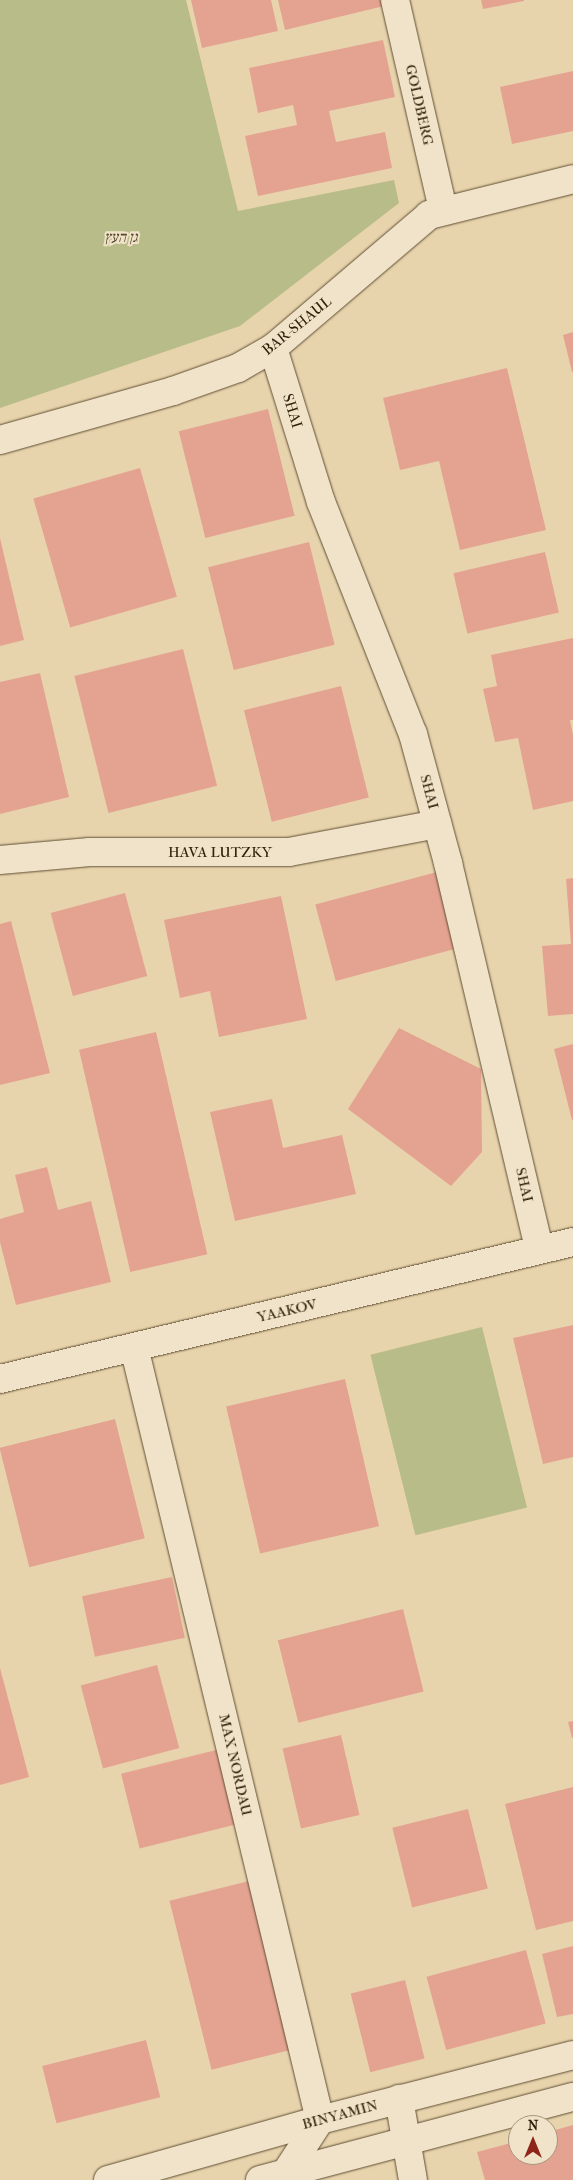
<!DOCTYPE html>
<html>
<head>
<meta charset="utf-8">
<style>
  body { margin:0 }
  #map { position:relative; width:573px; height:2180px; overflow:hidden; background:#e8d4ac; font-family:"IM FELL French Canon","Frank Ruhl Libre",serif }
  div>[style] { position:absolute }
  .green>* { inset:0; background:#b8bc88; transform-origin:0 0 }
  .building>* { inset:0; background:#e4a390; transform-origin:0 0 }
  .roads { filter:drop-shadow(0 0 1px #5f4e34) drop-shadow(0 0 1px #5f4e34) }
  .street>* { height:28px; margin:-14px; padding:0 14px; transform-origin:14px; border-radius:14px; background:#f0e3c9 }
  .secondary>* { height:28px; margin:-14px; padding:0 14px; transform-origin:14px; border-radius:14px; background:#f0e3c9 }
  span { translate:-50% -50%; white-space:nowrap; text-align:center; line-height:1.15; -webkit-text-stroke:4px #f0e3c9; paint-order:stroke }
  .street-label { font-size:15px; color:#31210c }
  .park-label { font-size:15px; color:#53482b; font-style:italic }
  .north { position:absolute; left:508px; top:2115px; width:50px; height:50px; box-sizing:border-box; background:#f0e3c9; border:1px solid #a4957d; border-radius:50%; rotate:0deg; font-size:14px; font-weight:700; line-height:20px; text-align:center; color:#31210c }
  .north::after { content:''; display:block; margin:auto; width:18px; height:22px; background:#8f2418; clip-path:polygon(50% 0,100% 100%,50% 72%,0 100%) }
</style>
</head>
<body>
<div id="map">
  <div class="green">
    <i style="clip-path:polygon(0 0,186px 0,238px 211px,394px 180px,399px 203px,240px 326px,0 408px)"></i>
    <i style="left:482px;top:1327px;width:186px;height:115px;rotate:76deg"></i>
  </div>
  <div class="building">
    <i style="clip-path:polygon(191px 0,271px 0,278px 31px,202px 48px)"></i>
    <i style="clip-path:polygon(278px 0,383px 0,384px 6px,285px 30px)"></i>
    <i style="clip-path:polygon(481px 0,524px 0,524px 1px,483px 9px)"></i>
    <i style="clip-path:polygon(383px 40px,395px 97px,329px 111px,336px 142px,385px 132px,392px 168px,258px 196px,245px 136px,297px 125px,293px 105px,258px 113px,249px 68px)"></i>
    <i style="clip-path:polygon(573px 71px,573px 131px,512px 144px,500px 87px)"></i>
    <i style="clip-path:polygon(573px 332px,573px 372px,572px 372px,563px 335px)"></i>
    <i style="clip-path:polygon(507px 368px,546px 530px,460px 550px,439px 461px,400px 470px,383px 398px)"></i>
    <i style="left:268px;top:409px;width:110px;height:92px;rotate:76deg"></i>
    <i style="left:140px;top:468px;width:134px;height:111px;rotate:74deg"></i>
    <i style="clip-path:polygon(0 538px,24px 640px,0 646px)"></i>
    <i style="left:309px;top:542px;width:106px;height:104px;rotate:76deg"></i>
    <i style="left:545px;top:552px;width:62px;height:94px;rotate:77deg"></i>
    <i style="clip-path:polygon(573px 638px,573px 720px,570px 720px,573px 735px,573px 801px,533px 810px,518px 738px,495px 742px,483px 689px,497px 686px,491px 655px)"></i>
    <i style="left:183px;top:649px;width:141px;height:112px;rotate:76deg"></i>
    <i style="clip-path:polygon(40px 673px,69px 797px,0 814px,0 682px)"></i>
    <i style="left:341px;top:686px;width:115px;height:100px;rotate:76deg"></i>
    <i style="left:437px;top:872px;width:79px;height:126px;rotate:75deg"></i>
    <i style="clip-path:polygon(573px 878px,573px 1014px,548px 1016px,542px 946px,571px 944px,566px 879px)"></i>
    <i style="left:125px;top:893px;width:86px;height:77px;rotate:75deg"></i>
    <i style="clip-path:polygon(281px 896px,307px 1019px,219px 1037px,210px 991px,180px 998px,164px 920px)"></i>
    <i style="clip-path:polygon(11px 921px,50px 1073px,0 1085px,0 924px)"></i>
    <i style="clip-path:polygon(399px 1028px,481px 1069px,482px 1152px,451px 1186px,348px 1109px)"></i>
    <i style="left:156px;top:1032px;width:228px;height:79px;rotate:77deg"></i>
    <i style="clip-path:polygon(573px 1044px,573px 1120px,572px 1120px,554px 1049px)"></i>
    <i style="clip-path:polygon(272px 1099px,283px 1148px,342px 1135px,356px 1194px,235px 1221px,210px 1112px)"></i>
    <i style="clip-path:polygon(47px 1167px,58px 1210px,91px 1201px,111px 1282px,16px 1305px,0 1242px,0 1219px,24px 1212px,15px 1175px)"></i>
    <i style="clip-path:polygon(573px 1325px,573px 1457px,543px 1464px,513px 1338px)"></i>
    <i style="left:345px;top:1379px;width:151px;height:122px;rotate:77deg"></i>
    <i style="left:115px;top:1419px;width:123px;height:119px;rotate:76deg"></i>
    <i style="left:172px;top:1577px;width:62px;height:92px;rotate:78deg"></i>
    <i style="left:403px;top:1609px;width:85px;height:129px;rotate:76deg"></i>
    <i style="left:157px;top:1665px;width:86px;height:79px;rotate:75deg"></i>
    <i style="clip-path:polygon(0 1668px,29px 1777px,0 1785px)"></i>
    <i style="clip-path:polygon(573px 1721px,573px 1738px,572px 1738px,568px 1722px)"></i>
    <i style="left:341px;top:1735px;width:82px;height:60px;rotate:77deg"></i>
    <i style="left:220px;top:1749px;width:77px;height:102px;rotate:76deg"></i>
    <i style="clip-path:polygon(573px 1787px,573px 1921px,536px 1930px,505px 1804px)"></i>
    <i style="left:468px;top:1809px;width:82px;height:78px;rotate:76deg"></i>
    <i style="left:249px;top:1881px;width:174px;height:82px;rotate:76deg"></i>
    <i style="clip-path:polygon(573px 1946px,573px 2014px,557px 2017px,542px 1954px)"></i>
    <i style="left:526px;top:1950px;width:76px;height:103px;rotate:75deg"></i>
    <i style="left:405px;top:1980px;width:81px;height:56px;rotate:76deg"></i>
    <i style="left:146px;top:2040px;width:59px;height:107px;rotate:76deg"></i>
    <i style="clip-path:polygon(573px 2125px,573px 2180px,485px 2180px,477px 2152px,518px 2141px,518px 2155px,548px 2155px,548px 2132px)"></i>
  </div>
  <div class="roads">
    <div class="street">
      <i style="left:395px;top:0;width:215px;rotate:77.1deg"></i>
      <i style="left:273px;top:348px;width:161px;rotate:72.7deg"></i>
      <i style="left:321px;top:502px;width:250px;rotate:68.4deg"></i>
      <i style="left:413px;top:734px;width:134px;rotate:74.8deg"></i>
      <i style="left:448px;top:863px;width:397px;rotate:76.7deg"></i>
      <i style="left:0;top:440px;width:180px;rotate:-15.8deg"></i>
      <i style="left:173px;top:391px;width:69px;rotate:-19.5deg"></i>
      <i style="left:238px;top:368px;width:40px;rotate:-29.7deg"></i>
      <i style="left:273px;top:348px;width:205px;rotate:-40.4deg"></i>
      <i style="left:429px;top:215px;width:148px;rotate:-14deg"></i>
      <i style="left:0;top:860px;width:90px;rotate:-5.1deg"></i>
      <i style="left:90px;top:852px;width:199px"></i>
      <i style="left:289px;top:852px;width:151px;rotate:-10.7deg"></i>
      <i style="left:134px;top:1347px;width:795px;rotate:76.47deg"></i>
      <i style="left:320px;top:2120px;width:64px;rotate:122.9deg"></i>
      <i style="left:399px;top:2099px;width:82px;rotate:80.2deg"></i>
    </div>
    <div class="secondary">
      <i style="left:0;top:1379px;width:589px;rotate:-13.45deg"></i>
      <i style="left:108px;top:2180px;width:220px;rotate:-15.8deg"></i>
      <i style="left:320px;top:2120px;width:261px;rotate:-14.4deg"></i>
      <i style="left:260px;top:2180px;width:324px;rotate:-14.9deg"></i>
    </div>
  </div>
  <div class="street-label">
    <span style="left:419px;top:105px;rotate:77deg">GOLDBERG</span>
    <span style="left:297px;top:326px;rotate:-39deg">BAR-SHAUL</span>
    <span style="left:292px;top:411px;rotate:73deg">SHAI</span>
    <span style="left:429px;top:792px;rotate:75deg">SHAI</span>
    <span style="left:220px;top:853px">HAVA LUTZKY</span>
    <span style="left:524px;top:1185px;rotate:77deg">SHAI</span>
    <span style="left:287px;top:1311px;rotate:-13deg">YAAKOV</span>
    <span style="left:235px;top:1765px;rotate:77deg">MAX NORDAU</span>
    <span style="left:340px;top:2115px;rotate:-15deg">BINYAMIN</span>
  </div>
  <div class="park-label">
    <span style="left:121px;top:238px">גן העץ</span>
  </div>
  <div class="north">N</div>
</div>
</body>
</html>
